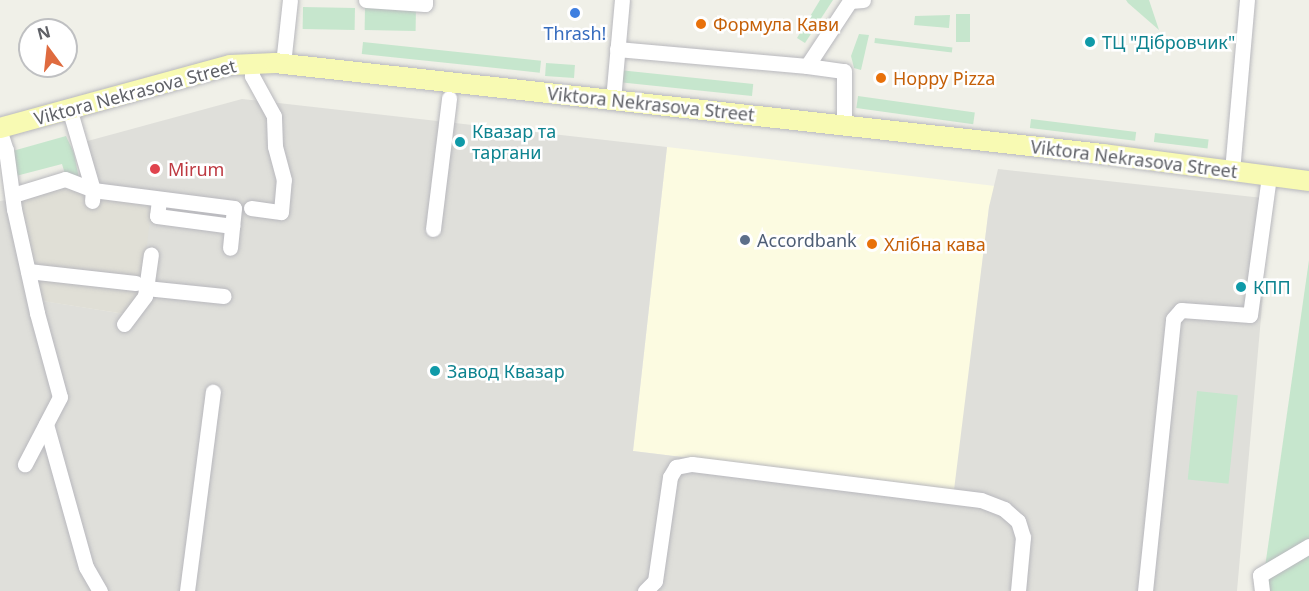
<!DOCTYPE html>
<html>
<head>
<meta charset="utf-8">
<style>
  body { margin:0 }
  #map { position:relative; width:1309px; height:591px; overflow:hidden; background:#f0f0e8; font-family:"Noto Sans",sans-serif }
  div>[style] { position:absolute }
  .commercial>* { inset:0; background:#fcfbe1 }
  .industrial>* { inset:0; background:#dfdfda }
  .education>* { inset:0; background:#e0dfd6 }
  .green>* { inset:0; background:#c6e6cd; transform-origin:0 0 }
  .roads { filter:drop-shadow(0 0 2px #b8b8bd) drop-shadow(0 0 2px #b8b8bd) }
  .minor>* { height:15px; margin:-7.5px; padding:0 7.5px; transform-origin:7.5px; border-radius:7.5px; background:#fff }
  .major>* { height:20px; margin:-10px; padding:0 10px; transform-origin:10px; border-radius:10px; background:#f8fab3 }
  .dots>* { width:16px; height:16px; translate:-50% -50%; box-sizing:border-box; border:3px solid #fff; border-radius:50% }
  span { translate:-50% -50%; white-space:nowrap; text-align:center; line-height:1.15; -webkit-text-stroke:5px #fff; paint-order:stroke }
  .food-label { font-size:18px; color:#c56008 }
  .left { translate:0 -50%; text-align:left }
  .shop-label { font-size:18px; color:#366cbe }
  .culture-label { font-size:18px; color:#0d838f }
  .street-label { font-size:18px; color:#5f6167 }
  .health-label { font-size:18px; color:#be3a42 }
  .service-label { font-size:18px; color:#4e5e75 }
  .north { position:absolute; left:18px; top:18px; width:60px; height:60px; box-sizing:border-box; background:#fff; border:2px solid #bfc0c2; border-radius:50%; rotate:345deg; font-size:16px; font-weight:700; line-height:24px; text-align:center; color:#5f6167 }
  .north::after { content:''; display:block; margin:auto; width:21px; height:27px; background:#df6b3f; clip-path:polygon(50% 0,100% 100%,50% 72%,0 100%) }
</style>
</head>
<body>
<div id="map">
  <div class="commercial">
    <i style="clip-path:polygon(667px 147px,995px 186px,989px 207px,955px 491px,633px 451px)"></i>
  </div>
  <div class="industrial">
    <i style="clip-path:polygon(242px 99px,667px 147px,633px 451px,954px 490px,989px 207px,998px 169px,1263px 198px,1264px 283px,1237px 591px,0 591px,0 201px,16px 199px,37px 300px,125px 314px,103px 186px,96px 181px,84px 142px)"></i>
  </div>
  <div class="education">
    <i style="clip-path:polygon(66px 186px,152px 203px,141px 295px,125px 314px,36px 300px,16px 199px)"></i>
  </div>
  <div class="green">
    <i style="clip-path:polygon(820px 0,833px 0,805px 43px,797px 38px)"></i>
    <i style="clip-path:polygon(1126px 0,1149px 0,1159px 30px,1128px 3px)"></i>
    <i style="left:303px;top:7px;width:52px;height:22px;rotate:1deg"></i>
    <i style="left:365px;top:7px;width:51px;height:23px;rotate:1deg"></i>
    <i style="left:956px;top:14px;width:14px;height:28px"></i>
    <i style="clip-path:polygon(950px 15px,949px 28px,914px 25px,915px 16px)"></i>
    <i style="clip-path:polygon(859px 34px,869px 35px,861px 70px,854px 68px,851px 56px)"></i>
    <i style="left:875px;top:38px;width:78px;height:5px;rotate:7deg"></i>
    <i style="left:363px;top:42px;width:179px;height:12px;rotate:6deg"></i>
    <i style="left:546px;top:63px;width:29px;height:13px;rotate:4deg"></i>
    <i style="left:619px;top:70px;width:135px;height:12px;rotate:6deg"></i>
    <i style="left:858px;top:96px;width:118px;height:12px;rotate:8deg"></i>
    <i style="left:1031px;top:119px;width:106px;height:9px;rotate:7deg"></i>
    <i style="left:1155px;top:133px;width:54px;height:9px;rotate:7deg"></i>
    <i style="clip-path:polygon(66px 136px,74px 153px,79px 179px,65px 174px,62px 164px,12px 177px,9px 152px)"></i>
    <i style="clip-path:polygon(1309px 260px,1309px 591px,1266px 591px,1265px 567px)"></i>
    <i style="left:1197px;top:391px;width:41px;height:89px;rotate:6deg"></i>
  </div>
  <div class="roads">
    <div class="minor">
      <i style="left:366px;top:0;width:59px;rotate:3.9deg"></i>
      <i style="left:425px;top:4px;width:4px;rotate:-90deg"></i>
      <i style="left:617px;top:49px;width:191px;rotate:5.1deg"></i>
      <i style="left:807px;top:66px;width:78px;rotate:-56.5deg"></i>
      <i style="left:850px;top:1px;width:13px;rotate:-4deg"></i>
      <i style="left:283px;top:64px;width:64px;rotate:-83.8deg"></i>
      <i style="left:807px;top:66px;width:37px;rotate:8deg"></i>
      <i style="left:844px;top:71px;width:54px;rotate:90deg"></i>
      <i style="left:613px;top:100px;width:100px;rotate:-84.9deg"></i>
      <i style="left:69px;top:108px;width:85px;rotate:73.7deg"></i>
      <i style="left:93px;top:190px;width:142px;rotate:7.3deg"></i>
      <i style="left:234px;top:208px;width:40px;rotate:95.7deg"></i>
      <i style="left:0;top:132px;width:19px;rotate:72deg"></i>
      <i style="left:6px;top:150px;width:60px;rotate:82.3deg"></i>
      <i style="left:14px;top:209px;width:107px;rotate:77.5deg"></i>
      <i style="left:37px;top:313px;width:87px;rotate:74.7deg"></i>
      <i style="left:60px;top:397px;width:76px;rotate:117.6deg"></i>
      <i style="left:1232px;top:171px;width:172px;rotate:-85deg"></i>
      <i style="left:13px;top:195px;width:54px;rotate:-17.1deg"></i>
      <i style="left:65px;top:179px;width:30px;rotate:21deg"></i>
      <i style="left:93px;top:190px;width:11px;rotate:95deg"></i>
      <i style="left:159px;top:200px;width:16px;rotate:97deg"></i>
      <i style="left:157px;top:216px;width:76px;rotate:7.6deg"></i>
      <i style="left:251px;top:208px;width:30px;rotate:8deg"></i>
      <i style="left:281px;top:212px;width:32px;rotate:-85deg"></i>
      <i style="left:284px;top:180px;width:35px;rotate:-105deg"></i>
      <i style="left:275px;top:146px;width:30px;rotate:-92deg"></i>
      <i style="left:274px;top:116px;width:46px;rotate:-118.8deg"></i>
      <i style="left:252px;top:76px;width:14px;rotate:-90deg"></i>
      <i style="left:433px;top:229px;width:132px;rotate:-83deg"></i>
      <i style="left:28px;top:271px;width:108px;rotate:6.4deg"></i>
      <i style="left:146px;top:288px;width:78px;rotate:5.9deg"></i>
      <i style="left:124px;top:324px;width:35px;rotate:-53deg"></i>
      <i style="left:145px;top:296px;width:42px;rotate:-81.9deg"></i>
      <i style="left:46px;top:424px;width:148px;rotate:74.4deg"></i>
      <i style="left:86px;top:567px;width:28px;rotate:60deg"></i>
      <i style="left:187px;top:591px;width:201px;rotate:-82.6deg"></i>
      <i style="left:645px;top:591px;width:14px;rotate:-45deg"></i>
      <i style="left:655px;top:581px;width:105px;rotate:-81.8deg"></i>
      <i style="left:670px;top:477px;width:12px;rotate:-59deg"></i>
      <i style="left:676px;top:467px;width:16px;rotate:-11deg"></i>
      <i style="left:692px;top:464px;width:291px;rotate:7.1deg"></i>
      <i style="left:981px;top:500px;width:25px;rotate:21deg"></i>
      <i style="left:1004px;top:509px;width:18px;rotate:41deg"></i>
      <i style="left:1018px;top:521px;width:17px;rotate:73deg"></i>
      <i style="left:1023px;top:537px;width:54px;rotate:95.3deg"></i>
      <i style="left:1145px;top:591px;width:273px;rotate:-84.1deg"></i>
      <i style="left:1173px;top:319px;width:12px;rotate:-48deg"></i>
      <i style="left:1181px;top:310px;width:69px;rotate:4.1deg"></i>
      <i style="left:1250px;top:315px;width:140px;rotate:-82.2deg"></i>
      <i style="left:1262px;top:591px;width:16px;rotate:-97deg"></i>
      <i style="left:1260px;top:575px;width:57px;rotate:-30.6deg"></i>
    </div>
    <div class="major">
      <i style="left:0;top:128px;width:238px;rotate:-15.3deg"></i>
      <i style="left:230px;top:65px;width:45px;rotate:-2.5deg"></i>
      <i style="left:275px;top:63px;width:833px;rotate:6.27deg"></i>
      <i style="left:1103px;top:154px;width:208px;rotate:7.5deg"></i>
    </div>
  </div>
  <div class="dots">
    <i style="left:575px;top:13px;background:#3f7fe0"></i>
    <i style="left:701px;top:24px;background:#e8710a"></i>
    <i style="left:1090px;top:42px;background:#0f9aa8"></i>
    <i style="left:881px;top:78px;background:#e8710a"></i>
    <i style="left:460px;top:142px;background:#0f9aa8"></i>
    <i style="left:155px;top:169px;background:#e0444e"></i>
    <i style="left:745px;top:240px;background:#5c6f8a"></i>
    <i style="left:872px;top:244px;background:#e8710a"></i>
    <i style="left:1241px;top:287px;background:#0f9aa8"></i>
    <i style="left:435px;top:371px;background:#0f9aa8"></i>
  </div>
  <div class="food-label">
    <span class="left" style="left:713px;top:24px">Формула Кави</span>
    <span class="left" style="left:893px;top:78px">Hoppy Pizza</span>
    <span class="left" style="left:884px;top:244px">Хлібна кава</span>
  </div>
  <div class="shop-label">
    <span style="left:575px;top:33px">Thrash!</span>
  </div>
  <div class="culture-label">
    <span class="left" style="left:1102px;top:42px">ТЦ "Дібровчик"</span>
    <span class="left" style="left:472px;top:142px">Квазар та<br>таргани</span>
    <span class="left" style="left:1253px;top:287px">КПП</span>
    <span class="left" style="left:447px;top:371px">Завод Квазар</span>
  </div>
  <div class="street-label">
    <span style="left:135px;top:92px;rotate:-15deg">Viktora Nekrasova Street</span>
    <span style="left:651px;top:104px;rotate:6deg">Viktora Nekrasova Street</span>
    <span style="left:1134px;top:159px;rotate:7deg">Viktora Nekrasova Street</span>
  </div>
  <div class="health-label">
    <span class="left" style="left:168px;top:169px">Mirum</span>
  </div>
  <div class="service-label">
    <span class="left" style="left:757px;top:240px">Accordbank</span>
  </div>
  <div class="north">N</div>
</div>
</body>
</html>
